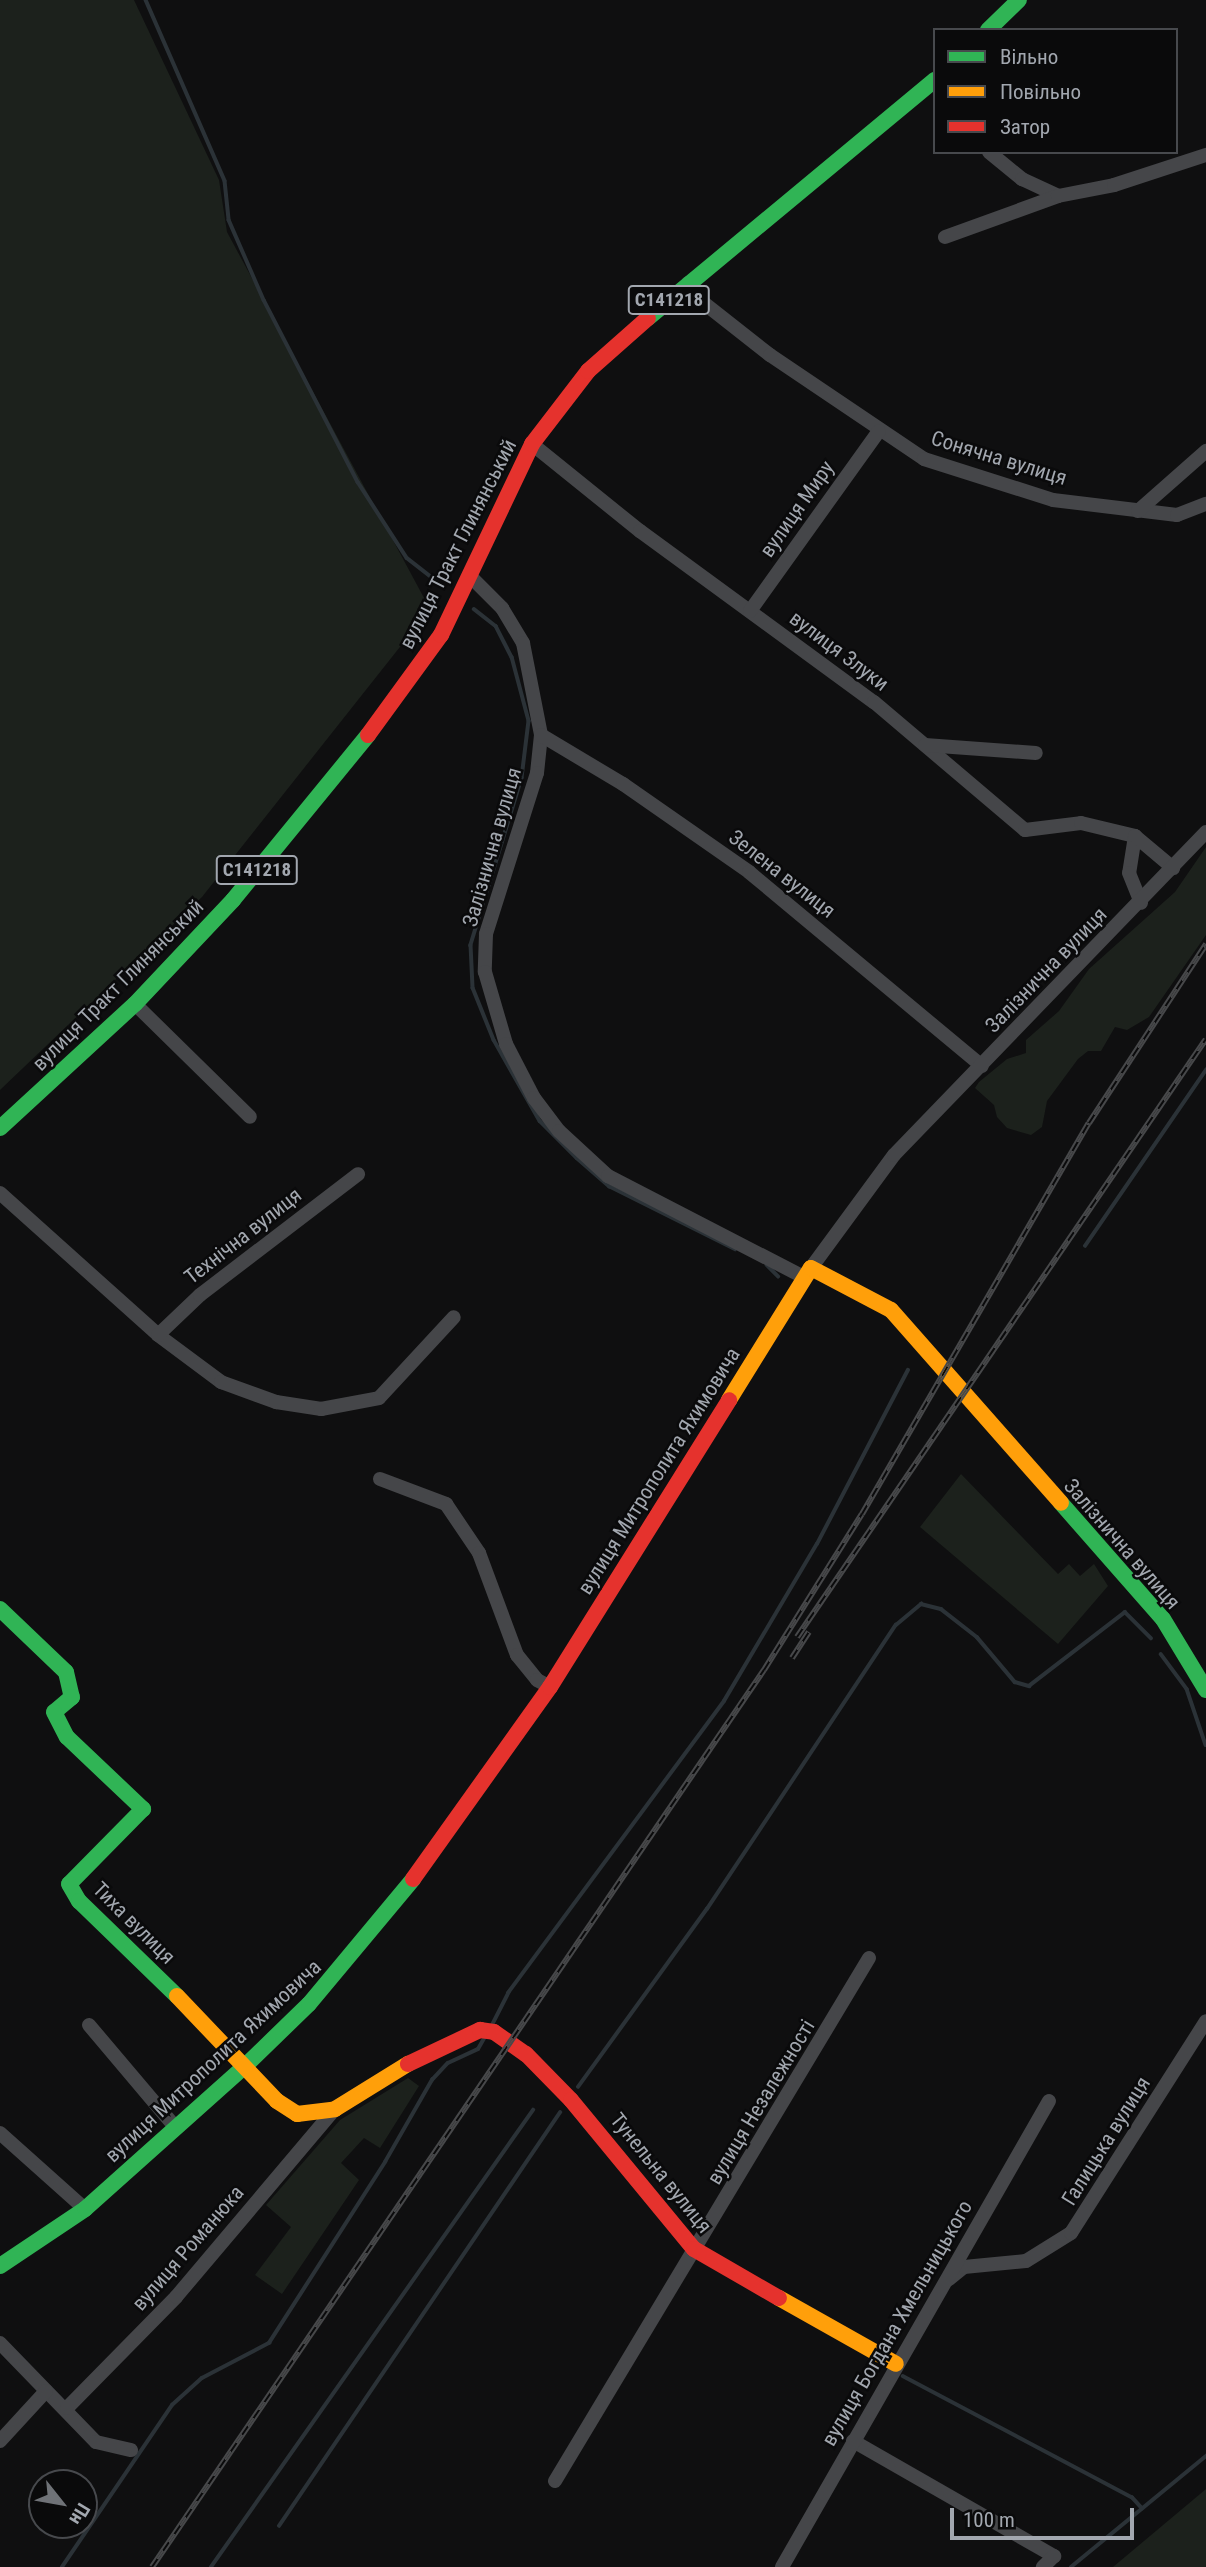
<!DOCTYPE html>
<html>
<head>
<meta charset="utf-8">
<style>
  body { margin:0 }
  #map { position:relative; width:1206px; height:2567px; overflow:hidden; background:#0f0f10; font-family:"Roboto Condensed",sans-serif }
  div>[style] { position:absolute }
  .green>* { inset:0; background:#1c211c }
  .stream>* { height:3.5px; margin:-1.75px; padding:0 1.75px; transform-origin:1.75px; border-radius:1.75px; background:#2b3237 }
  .street>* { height:14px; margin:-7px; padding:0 7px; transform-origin:7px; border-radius:7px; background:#454649 }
  .fast>* { height:16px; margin:-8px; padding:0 8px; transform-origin:8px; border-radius:8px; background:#30b455 }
  .slow>* { height:16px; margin:-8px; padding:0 8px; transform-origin:8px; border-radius:8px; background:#ff9f0a }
  .jam>* { height:16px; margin:-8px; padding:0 8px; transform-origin:8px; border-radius:8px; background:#e5322d }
  .rail>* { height:6px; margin-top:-3px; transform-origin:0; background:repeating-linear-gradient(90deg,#0a0a0b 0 10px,#47484a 0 20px); box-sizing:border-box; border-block:2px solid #47484a }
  span { translate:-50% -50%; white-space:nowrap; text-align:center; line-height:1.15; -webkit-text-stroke:5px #0a0a0b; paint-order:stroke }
  .shield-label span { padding:2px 5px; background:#0a0a0b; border:2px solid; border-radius:5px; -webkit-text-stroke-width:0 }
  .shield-label { font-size:19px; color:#a2a7af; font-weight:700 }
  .street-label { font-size:21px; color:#a2a7af }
  .legend { position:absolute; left:933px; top:28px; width:245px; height:126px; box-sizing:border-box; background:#0a0a0b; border:2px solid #47494d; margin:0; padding:9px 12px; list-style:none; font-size:21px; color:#a2a7af }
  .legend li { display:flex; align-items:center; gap:14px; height:35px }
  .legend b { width:35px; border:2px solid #47494d }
  .north { position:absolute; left:28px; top:2469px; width:70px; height:70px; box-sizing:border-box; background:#0a0a0b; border:2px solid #47494d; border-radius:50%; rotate:121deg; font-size:19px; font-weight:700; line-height:28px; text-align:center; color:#a2a7af }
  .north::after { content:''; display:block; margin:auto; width:24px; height:32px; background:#6f7277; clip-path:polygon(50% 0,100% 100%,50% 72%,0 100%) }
  .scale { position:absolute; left:950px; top:2508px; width:184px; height:32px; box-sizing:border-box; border:4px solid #a2a7af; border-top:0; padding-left:9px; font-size:21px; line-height:24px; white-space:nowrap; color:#a2a7af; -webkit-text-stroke:5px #0a0a0b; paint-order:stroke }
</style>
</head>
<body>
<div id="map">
  <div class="green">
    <i style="clip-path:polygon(0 0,134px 0,219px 180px,227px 232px,430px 609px,202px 897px,0 1090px)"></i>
    <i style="clip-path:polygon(1206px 847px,1206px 935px,1149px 1017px,1127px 1030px,1115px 1027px,1101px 1051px,1088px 1051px,1078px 1059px,1047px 1101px,1042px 1127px,1031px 1135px,1007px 1128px,997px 1117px,994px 1105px,975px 1088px,979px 1082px,1007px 1059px,1026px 1053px,1026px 1040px,1059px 1011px,1089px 969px,1175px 892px)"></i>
    <i style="clip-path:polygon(961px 1474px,1058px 1574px,1069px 1564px,1080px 1576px,1094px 1564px,1108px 1586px,1058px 1644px,920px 1527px)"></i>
    <i style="clip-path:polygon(408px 2078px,419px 2086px,380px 2148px,364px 2138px,341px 2163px,359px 2180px,282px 2294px,255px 2275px,291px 2227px,266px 2205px,340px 2120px)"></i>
    <i style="clip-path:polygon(1206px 2489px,1206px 2567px,1113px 2567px)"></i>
  </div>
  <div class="stream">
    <i style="left:146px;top:0;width:197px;rotate:66.4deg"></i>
    <i style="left:225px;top:181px;width:39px;rotate:84deg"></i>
    <i style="left:229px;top:220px;width:87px;rotate:66.4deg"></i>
    <i style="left:264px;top:300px;width:205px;rotate:62.7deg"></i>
    <i style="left:358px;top:482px;width:90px;rotate:57.2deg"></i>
    <i style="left:407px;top:558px;width:46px;rotate:37.9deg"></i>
    <i style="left:474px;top:609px;width:28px;rotate:38deg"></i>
    <i style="left:496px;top:626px;width:35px;rotate:63deg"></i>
    <i style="left:512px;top:657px;width:66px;rotate:75.1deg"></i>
    <i style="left:529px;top:721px;width:57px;rotate:97deg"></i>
    <i style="left:522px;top:778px;width:175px;rotate:107deg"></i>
    <i style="left:471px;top:945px;width:43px;rotate:87.3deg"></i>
    <i style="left:473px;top:988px;width:56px;rotate:68deg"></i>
    <i style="left:494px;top:1040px;width:93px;rotate:60.4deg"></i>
    <i style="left:540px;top:1121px;width:52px;rotate:45deg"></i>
    <i style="left:577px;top:1158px;width:43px;rotate:41.2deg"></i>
    <i style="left:609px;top:1186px;width:141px;rotate:26.6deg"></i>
    <i style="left:1085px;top:1246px;width:214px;rotate:-55.5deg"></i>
    <i style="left:767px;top:1265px;width:16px;rotate:45deg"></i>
    <i style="left:1161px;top:1654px;width:44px;rotate:53.4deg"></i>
    <i style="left:1187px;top:1689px;width:59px;rotate:71.3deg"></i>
    <i style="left:492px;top:2025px;width:36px;rotate:-63deg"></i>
    <i style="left:508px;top:1993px;width:363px;rotate:-53.5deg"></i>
    <i style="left:724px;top:1701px;width:182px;rotate:-59.4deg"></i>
    <i style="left:817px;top:1544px;width:196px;rotate:-62.4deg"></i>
    <i style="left:578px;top:2087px;width:220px;rotate:-54.1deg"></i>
    <i style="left:707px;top:1909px;width:341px;rotate:-56.4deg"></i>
    <i style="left:896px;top:1625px;width:33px;rotate:-40deg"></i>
    <i style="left:921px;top:1604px;width:21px;rotate:14deg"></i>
    <i style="left:941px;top:1609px;width:46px;rotate:37.9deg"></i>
    <i style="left:977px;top:1637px;width:59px;rotate:49.8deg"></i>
    <i style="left:1015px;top:1682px;width:15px;rotate:16deg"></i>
    <i style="left:1029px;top:1686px;width:121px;rotate:-37.6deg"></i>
    <i style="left:1125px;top:1612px;width:37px;rotate:45deg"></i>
    <i style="left:903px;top:2376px;width:259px;rotate:27.9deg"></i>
    <i style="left:1132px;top:2497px;width:15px;rotate:48deg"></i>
    <i style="left:279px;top:2526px;width:500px;rotate:-55.8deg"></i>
    <i style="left:62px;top:2567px;width:196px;rotate:-55.8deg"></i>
    <i style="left:172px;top:2405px;width:40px;rotate:-42deg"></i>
    <i style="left:202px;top:2378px;width:76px;rotate:-27.6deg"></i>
    <i style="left:269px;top:2343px;width:215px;rotate:-57.3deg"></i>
    <i style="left:385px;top:2162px;width:95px;rotate:-60.2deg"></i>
    <i style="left:432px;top:2080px;width:23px;rotate:-47deg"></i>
    <i style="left:448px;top:2063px;width:33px;rotate:-25deg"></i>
    <i style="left:478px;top:2049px;width:14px;rotate:-60deg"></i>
    <i style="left:211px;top:2567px;width:559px;rotate:-54.83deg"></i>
    <i style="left:1071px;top:2567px;width:175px;rotate:-39.4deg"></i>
  </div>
  <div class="street">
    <i style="left:989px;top:152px;width:43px;rotate:39.3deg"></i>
    <i style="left:1022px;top:179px;width:40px;rotate:25deg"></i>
    <i style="left:945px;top:237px;width:120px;rotate:-19.9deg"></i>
    <i style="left:1058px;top:196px;width:57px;rotate:-11.1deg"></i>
    <i style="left:1114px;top:185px;width:97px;rotate:-18.1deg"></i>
    <i style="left:688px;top:283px;width:21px;rotate:55deg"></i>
    <i style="left:700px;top:300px;width:89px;rotate:38.2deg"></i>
    <i style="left:770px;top:355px;width:186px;rotate:34deg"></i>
    <i style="left:924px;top:459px;width:135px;rotate:17.6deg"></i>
    <i style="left:1053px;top:500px;width:125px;rotate:6.9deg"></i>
    <i style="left:1177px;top:515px;width:31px;rotate:-21deg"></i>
    <i style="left:532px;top:444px;width:139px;rotate:38.9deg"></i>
    <i style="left:640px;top:531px;width:290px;rotate:36.2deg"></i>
    <i style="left:874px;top:702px;width:198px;rotate:40.3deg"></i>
    <i style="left:1025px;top:830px;width:56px;rotate:-7.1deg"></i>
    <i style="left:1081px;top:823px;width:56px;rotate:13.5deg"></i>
    <i style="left:1135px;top:836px;width:37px;rotate:99deg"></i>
    <i style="left:1129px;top:873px;width:32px;rotate:68deg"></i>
    <i style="left:1138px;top:511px;width:91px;rotate:-41.4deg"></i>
    <i style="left:469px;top:575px;width:47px;rotate:45deg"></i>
    <i style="left:502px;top:608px;width:41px;rotate:59deg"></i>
    <i style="left:523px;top:643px;width:94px;rotate:78.9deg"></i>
    <i style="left:541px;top:735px;width:38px;rotate:96deg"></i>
    <i style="left:537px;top:773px;width:169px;rotate:107.6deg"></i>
    <i style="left:486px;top:934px;width:38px;rotate:92deg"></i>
    <i style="left:485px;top:972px;width:75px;rotate:73.7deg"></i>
    <i style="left:506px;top:1044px;width:61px;rotate:62.6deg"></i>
    <i style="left:534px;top:1098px;width:41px;rotate:52.9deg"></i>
    <i style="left:559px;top:1131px;width:67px;rotate:42.6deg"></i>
    <i style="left:608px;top:1176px;width:218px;rotate:27.3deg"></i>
    <i style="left:750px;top:611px;width:221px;rotate:-54.4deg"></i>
    <i style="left:541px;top:735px;width:96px;rotate:30.9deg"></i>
    <i style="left:623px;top:784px;width:154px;rotate:34.9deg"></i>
    <i style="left:749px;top:872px;width:303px;rotate:39.8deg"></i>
    <i style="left:925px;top:745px;width:111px;rotate:4.1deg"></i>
    <i style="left:1135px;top:836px;width:50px;rotate:40.1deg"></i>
    <i style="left:135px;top:1004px;width:161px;rotate:44.5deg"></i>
    <i style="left:0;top:1193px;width:212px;rotate:41.9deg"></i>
    <i style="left:158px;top:1335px;width:79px;rotate:36.7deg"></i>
    <i style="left:221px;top:1382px;width:59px;rotate:20deg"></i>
    <i style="left:276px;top:1402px;width:46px;rotate:8.8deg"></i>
    <i style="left:321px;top:1409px;width:59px;rotate:-10.7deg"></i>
    <i style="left:379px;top:1398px;width:110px;rotate:-47.2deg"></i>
    <i style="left:811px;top:1268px;width:140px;rotate:-53.7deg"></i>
    <i style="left:894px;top:1155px;width:449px;rotate:-46deg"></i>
    <i style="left:158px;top:1335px;width:58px;rotate:-43.6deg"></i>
    <i style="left:200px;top:1295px;width:199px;rotate:-37.4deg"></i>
    <i style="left:380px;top:1479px;width:71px;rotate:20.7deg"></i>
    <i style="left:446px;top:1504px;width:59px;rotate:56deg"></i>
    <i style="left:479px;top:1553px;width:109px;rotate:69.6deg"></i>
    <i style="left:517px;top:1655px;width:32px;rotate:51deg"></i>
    <i style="left:537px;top:1680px;width:15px;rotate:28deg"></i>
    <i style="left:89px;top:2025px;width:135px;rotate:49.8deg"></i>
    <i style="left:0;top:2133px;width:114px;rotate:41.8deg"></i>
    <i style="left:949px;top:2279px;width:19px;rotate:-39deg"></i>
    <i style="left:964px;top:2267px;width:62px;rotate:-5.5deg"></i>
    <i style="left:1026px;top:2261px;width:53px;rotate:-31.9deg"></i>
    <i style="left:1071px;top:2233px;width:251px;rotate:-57.5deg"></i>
    <i style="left:0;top:2343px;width:138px;rotate:45.9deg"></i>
    <i style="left:96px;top:2442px;width:36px;rotate:13deg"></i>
    <i style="left:67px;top:2408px;width:156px;rotate:-45.5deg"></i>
    <i style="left:176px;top:2297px;width:246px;rotate:-49.8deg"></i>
    <i style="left:0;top:2441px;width:68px;rotate:-47.4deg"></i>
    <i style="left:853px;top:2441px;width:232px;rotate:29.8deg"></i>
    <i style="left:1054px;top:2556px;width:16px;rotate:135deg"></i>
    <i style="left:555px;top:2481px;width:610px;rotate:-59.02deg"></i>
    <i style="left:782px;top:2567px;width:537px;rotate:-60.19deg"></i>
  </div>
  <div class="fast">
    <i style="left:988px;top:30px;width:43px;rotate:-44.1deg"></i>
    <i style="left:648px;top:318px;width:373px;rotate:-39.7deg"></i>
    <i style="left:0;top:1128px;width:183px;rotate:-42.6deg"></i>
    <i style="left:135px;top:1004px;width:143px;rotate:-46.7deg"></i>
    <i style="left:233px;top:900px;width:213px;rotate:-50.7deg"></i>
    <i style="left:1061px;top:1503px;width:154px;rotate:48.7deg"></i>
    <i style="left:1163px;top:1619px;width:83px;rotate:58.8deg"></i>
    <i style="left:0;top:1609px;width:91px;rotate:43.7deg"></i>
    <i style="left:66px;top:1672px;width:26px;rotate:77deg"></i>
    <i style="left:72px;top:1697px;width:23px;rotate:140deg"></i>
    <i style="left:54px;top:1712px;width:28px;rotate:63deg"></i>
    <i style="left:67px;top:1737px;width:105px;rotate:43.5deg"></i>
    <i style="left:143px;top:1809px;width:105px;rotate:134.6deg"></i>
    <i style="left:69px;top:1884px;width:20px;rotate:60deg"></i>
    <i style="left:79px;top:1901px;width:136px;rotate:44.1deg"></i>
    <i style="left:0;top:2266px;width:102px;rotate:-33.8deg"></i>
    <i style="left:85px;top:2209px;width:215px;rotate:-41.8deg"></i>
    <i style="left:245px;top:2066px;width:89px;rotate:-44.1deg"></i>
    <i style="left:309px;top:2004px;width:163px;rotate:-50.2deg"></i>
  </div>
  <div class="slow">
    <i style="left:729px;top:1400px;width:155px;rotate:-58.2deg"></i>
    <i style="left:811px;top:1268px;width:90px;rotate:27.7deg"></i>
    <i style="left:891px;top:1310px;width:257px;rotate:48.6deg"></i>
    <i style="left:177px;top:1996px;width:145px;rotate:46.4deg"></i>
    <i style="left:277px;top:2101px;width:24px;rotate:33deg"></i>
    <i style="left:297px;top:2114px;width:38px;rotate:-7deg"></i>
    <i style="left:335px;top:2109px;width:86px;rotate:-31.7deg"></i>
    <i style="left:779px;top:2298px;width:134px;rotate:29.4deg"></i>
  </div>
  <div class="jam">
    <i style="left:368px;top:735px;width:124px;rotate:-53.9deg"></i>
    <i style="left:441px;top:635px;width:212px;rotate:-64.5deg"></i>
    <i style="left:532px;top:444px;width:92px;rotate:-52.5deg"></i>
    <i style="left:588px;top:371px;width:80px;rotate:-41.5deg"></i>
    <i style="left:413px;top:1879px;width:236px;rotate:-54.5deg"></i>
    <i style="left:550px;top:1687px;width:338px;rotate:-58deg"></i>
    <i style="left:408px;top:2064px;width:80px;rotate:-25.3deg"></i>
    <i style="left:480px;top:2030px;width:14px;rotate:8deg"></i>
    <i style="left:494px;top:2032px;width:39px;rotate:35deg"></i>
    <i style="left:526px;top:2054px;width:64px;rotate:45.6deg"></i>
    <i style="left:571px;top:2100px;width:193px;rotate:50.5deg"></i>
    <i style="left:694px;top:2249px;width:98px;rotate:30deg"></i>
  </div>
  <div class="rail">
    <i style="left:797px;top:1637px;width:724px;rotate:-55.63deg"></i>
    <i style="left:792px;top:1658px;width:31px;rotate:-57deg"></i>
    <i style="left:152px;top:2567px;width:1086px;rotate:-55.7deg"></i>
    <i style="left:764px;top:1670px;width:184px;rotate:-57.9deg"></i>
    <i style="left:862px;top:1514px;width:452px;rotate:-59.9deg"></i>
    <i style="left:1089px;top:1123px;width:214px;rotate:-56.8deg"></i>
  </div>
  <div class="shield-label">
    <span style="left:669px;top:300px">С141218</span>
    <span style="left:257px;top:870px">С141218</span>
  </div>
  <div class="street-label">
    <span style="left:999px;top:458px;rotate:17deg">Сонячна вулиця</span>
    <span style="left:797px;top:509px;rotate:-55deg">вулиця Миру</span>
    <span style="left:458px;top:544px;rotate:-63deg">вулиця Тракт Глинянський</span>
    <span style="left:839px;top:651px;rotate:37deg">вулиця Злуки</span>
    <span style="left:492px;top:847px;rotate:-74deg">Залізнична вулиця</span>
    <span style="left:782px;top:874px;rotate:38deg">Зелена вулиця</span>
    <span style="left:1046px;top:970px;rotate:-46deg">Залізнична вулиця</span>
    <span style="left:118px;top:985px;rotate:-45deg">вулиця Тракт Глинянський</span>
    <span style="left:243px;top:1236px;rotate:-38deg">Технічна вулиця</span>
    <span style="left:659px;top:1471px;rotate:-58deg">вулиця Митрополита Яхимовича</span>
    <span style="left:1122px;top:1544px;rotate:49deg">Залізнична вулиця</span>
    <span style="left:134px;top:1923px;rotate:45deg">Тиха вулиця</span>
    <span style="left:213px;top:2061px;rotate:-43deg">вулиця Митрополита Яхимовича</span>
    <span style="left:761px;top:2102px;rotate:-59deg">вулиця Незалежності</span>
    <span style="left:1106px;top:2141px;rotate:-58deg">Галицька вулиця</span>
    <span style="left:661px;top:2173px;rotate:51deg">Тунельна вулиця</span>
    <span style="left:188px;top:2248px;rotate:-49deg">вулиця Романюка</span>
    <span style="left:897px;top:2323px;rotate:-60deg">вулиця Богдана Хмельницького</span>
  </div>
  <ul class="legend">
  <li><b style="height:9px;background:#30b455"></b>Вільно</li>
  <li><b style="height:9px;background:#ff9f0a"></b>Повільно</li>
  <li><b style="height:9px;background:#e5322d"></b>Затор</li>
  </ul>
  <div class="north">Пн</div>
  <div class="scale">100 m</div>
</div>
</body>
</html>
